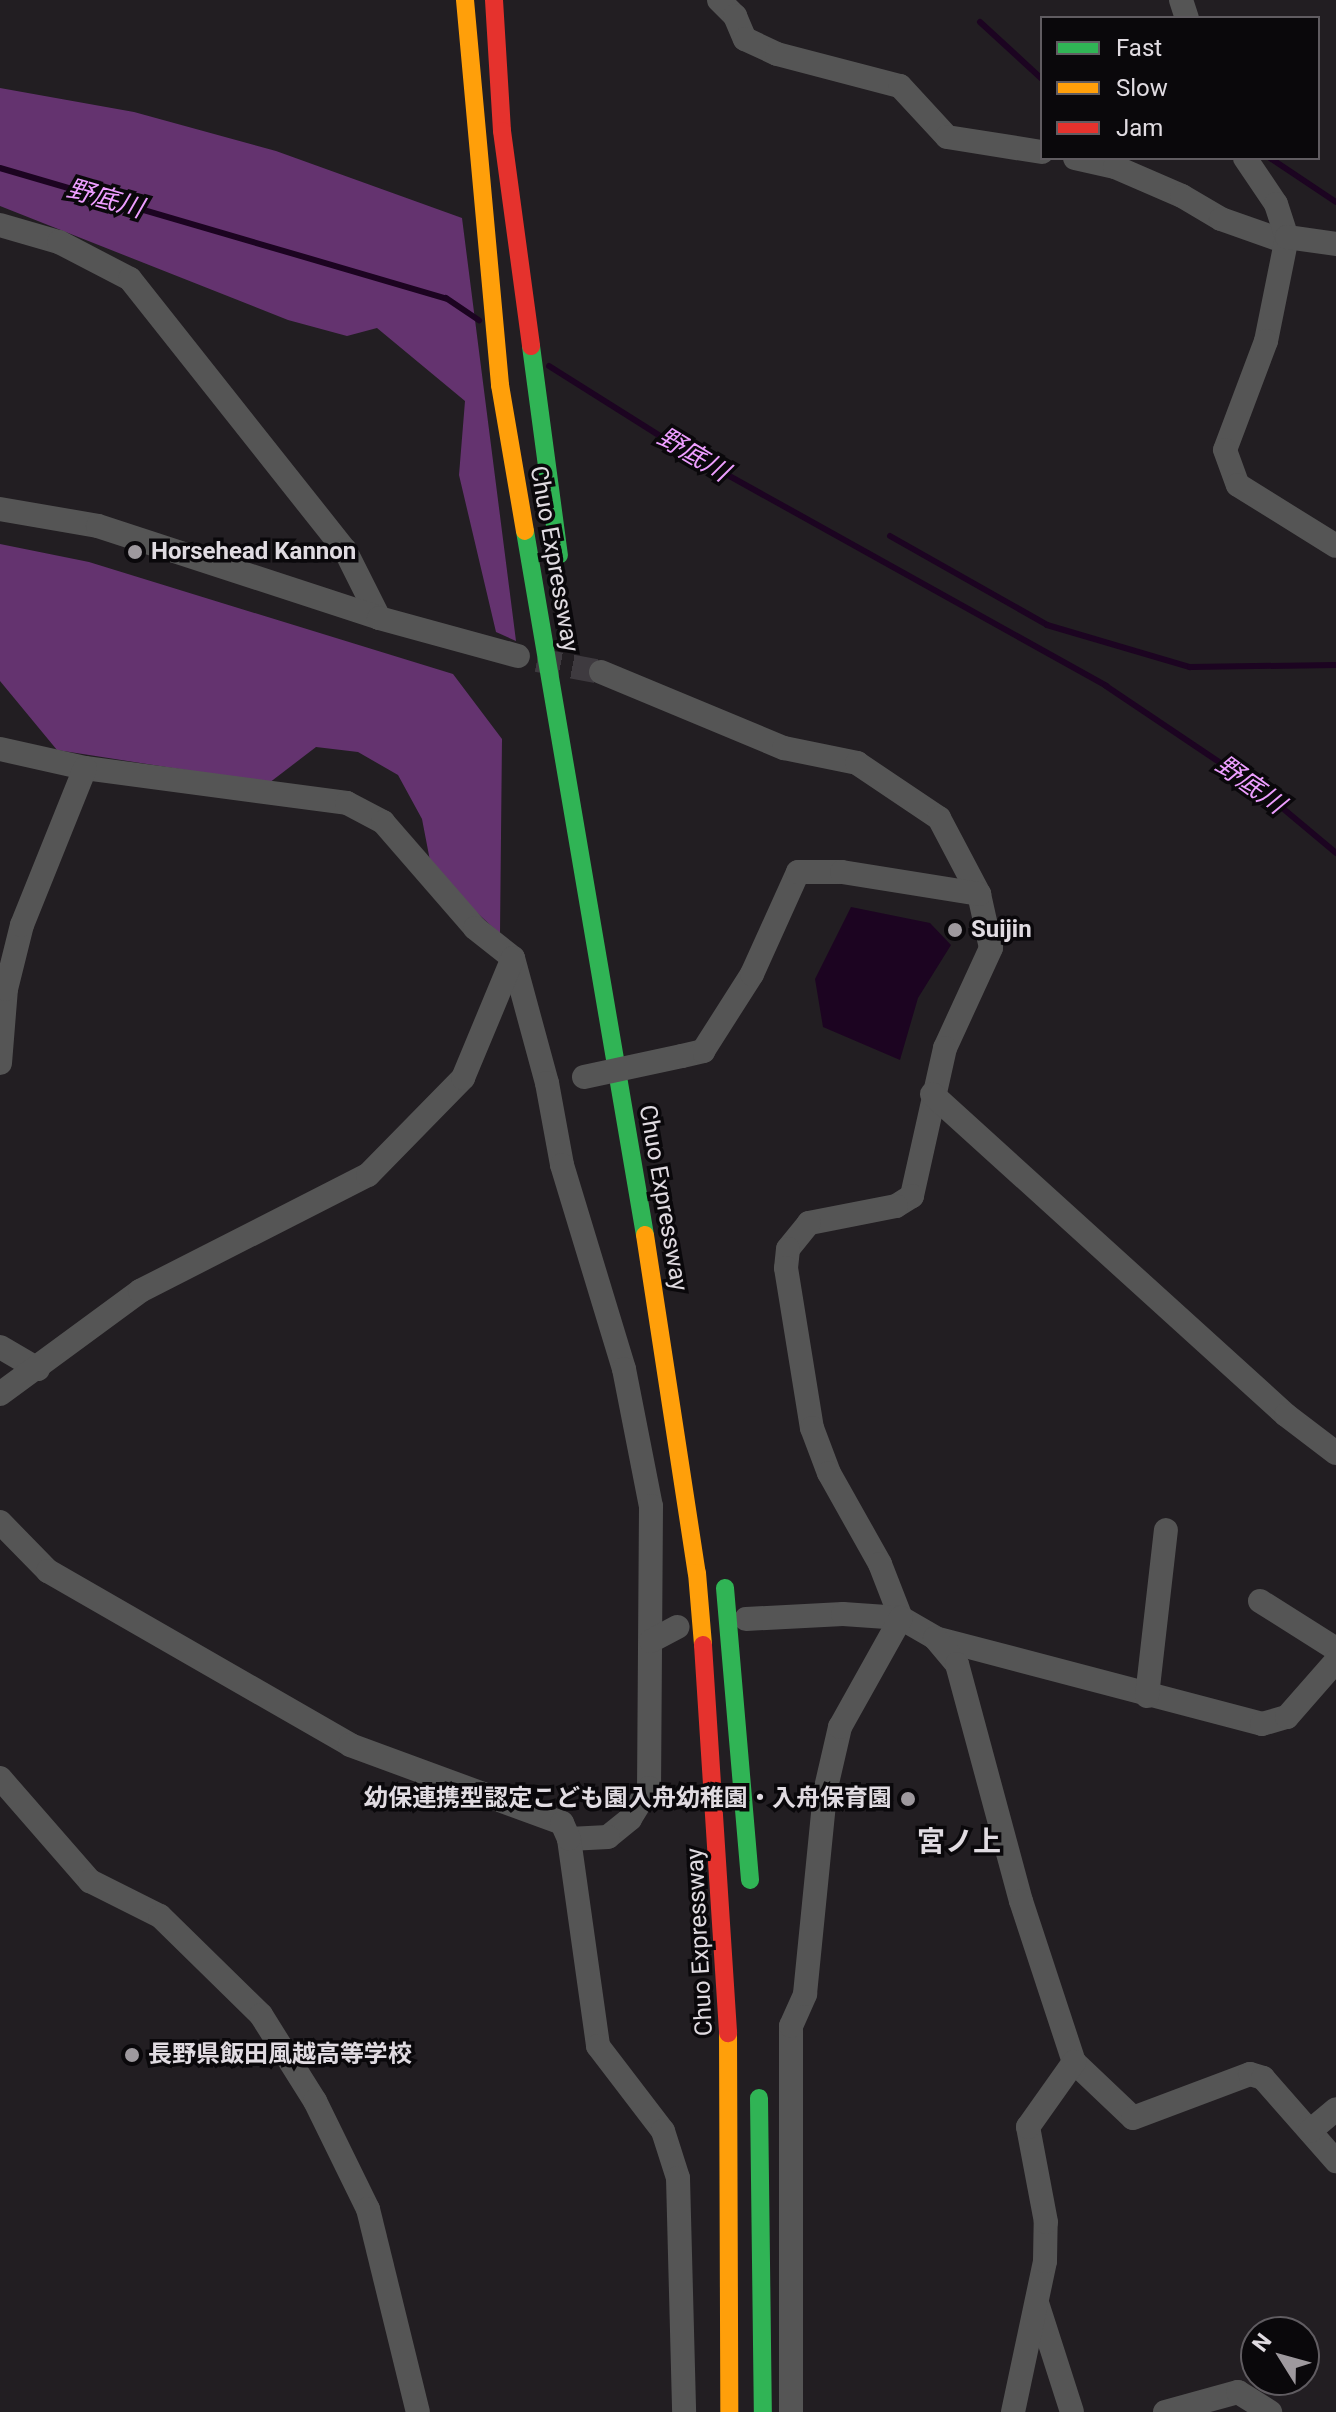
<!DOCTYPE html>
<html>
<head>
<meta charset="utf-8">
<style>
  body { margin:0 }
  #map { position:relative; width:1336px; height:2412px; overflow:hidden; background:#221e22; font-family:Roboto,"Noto Sans JP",sans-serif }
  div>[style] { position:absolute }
  .forest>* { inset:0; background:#64336f }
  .water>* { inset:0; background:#1c0421 }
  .stream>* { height:6px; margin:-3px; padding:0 3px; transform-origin:3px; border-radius:3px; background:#1c0421 }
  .street-tunnel>* { height:24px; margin-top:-12px; transform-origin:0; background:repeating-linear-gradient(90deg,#3e3a3f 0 24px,transparent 0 36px) }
  .street>* { height:24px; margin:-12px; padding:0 12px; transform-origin:12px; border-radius:12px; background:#555 }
  .fast>* { height:18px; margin:-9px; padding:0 9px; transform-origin:9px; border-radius:9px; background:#30b455 }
  .slow>* { height:18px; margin:-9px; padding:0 9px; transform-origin:9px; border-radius:9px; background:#ff9f0a }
  .jam>* { height:18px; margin:-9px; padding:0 9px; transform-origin:9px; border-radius:9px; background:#e5322d }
  .street-bridge>* { height:24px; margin:-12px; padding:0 12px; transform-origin:12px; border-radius:12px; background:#555 }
  .dots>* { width:22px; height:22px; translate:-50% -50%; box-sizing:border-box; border:4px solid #0a080b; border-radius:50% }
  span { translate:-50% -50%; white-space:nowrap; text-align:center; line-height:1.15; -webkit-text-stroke:7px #0a080b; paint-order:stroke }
  .poi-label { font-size:24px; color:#e0dbe1; font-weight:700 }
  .left { translate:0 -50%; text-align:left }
  .right { translate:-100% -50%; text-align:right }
  .street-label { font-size:24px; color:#e0dbe1 }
  .water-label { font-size:26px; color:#ed9eff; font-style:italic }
  .quarter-label { font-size:28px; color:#e0dbe1; font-weight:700 }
  .legend { position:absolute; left:1040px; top:16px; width:280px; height:144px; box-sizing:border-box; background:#0a080b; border:2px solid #605c61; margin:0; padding:10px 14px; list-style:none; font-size:24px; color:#e0dbe1 }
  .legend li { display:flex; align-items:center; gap:16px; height:40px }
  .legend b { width:40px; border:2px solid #605c61 }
  .north { position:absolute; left:1240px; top:2316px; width:80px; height:80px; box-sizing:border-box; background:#0a080b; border:2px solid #605c61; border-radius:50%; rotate:307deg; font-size:22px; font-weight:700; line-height:32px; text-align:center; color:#e0dbe1 }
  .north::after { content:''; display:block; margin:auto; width:28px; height:36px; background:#9e999e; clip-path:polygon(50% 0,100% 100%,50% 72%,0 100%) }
</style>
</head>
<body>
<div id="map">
  <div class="forest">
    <i style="clip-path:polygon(0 88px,134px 112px,276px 151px,462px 218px,516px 641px,496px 632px,459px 475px,465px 401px,377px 328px,347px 336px,288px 320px,0 206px)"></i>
    <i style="clip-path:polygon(0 544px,89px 562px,453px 674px,502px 739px,500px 934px,432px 871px,422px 819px,398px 775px,358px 752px,316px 747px,269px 783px,57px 750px,0 681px)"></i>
  </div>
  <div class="water">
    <i style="clip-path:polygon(851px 907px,930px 923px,951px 945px,918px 998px,900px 1060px,823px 1027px,815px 979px)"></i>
  </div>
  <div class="stream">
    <i style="left:980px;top:22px;width:84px;rotate:42.6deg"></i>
    <i style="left:1270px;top:158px;width:79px;rotate:33.7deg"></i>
    <i style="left:0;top:168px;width:465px;rotate:16.3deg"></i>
    <i style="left:446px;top:298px;width:40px;rotate:34deg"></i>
    <i style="left:549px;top:366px;width:156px;rotate:32.2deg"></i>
    <i style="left:681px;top:449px;width:487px;rotate:29.1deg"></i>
    <i style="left:1106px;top:686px;width:187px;rotate:33.9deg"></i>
    <i style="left:1261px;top:790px;width:98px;rotate:40deg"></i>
    <i style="left:890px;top:536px;width:180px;rotate:29.5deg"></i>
    <i style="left:1047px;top:625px;width:149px;rotate:16.4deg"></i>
    <i style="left:1190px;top:667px;width:146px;rotate:-0.8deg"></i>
  </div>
  <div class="street-tunnel">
    <i style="left:537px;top:660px;width:65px;rotate:10.6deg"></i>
  </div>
  <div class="street">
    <i style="left:719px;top:0;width:23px;rotate:45deg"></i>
    <i style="left:735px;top:16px;width:25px;rotate:67deg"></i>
    <i style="left:745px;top:39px;width:35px;rotate:25deg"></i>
    <i style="left:777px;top:54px;width:127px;rotate:14.6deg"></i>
    <i style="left:900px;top:86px;width:69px;rotate:47.3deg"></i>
    <i style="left:947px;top:137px;width:96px;rotate:9deg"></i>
    <i style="left:1181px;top:0;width:19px;rotate:72deg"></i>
    <i style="left:1075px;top:158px;width:41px;rotate:12.7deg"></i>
    <i style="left:1115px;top:167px;width:73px;rotate:23.4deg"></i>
    <i style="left:1182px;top:196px;width:45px;rotate:30.5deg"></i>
    <i style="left:1221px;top:219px;width:69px;rotate:19.5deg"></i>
    <i style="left:1245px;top:158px;width:55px;rotate:56deg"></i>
    <i style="left:1276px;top:204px;width:35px;rotate:72deg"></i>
    <i style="left:1287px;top:237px;width:106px;rotate:101.4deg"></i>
    <i style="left:1266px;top:341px;width:116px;rotate:110.6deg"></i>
    <i style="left:1225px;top:450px;width:37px;rotate:70deg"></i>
    <i style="left:1238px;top:485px;width:115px;rotate:31.9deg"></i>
    <i style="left:0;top:225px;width:61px;rotate:16.1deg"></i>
    <i style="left:59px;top:242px;width:80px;rotate:27.5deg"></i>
    <i style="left:130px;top:279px;width:346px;rotate:51.6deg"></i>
    <i style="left:345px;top:550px;width:76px;rotate:63.4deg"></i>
    <i style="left:1287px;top:237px;width:49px;rotate:8.1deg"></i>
    <i style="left:0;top:509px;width:99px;rotate:9.8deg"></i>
    <i style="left:98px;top:526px;width:296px;rotate:18.1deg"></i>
    <i style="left:379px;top:618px;width:144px;rotate:15.3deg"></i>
    <i style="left:601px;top:672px;width:198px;rotate:22.6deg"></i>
    <i style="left:784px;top:748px;width:75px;rotate:11.6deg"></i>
    <i style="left:857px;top:763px;width:99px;rotate:33.9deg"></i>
    <i style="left:939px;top:818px;width:86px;rotate:62.2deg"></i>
    <i style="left:979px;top:894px;width:55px;rotate:77.5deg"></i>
    <i style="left:991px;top:948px;width:110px;rotate:114.7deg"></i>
    <i style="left:945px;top:1048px;width:152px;rotate:102.6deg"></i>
    <i style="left:912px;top:1196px;width:19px;rotate:148deg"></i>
    <i style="left:896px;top:1206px;width:89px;rotate:168.9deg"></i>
    <i style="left:809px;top:1223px;width:33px;rotate:129deg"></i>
    <i style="left:788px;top:1249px;width:19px;rotate:96deg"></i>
    <i style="left:786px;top:1268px;width:162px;rotate:80.8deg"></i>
    <i style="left:812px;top:1428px;width:48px;rotate:69.3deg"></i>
    <i style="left:829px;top:1473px;width:104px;rotate:60.7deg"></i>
    <i style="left:880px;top:1564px;width:58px;rotate:68.7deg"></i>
    <i style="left:0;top:749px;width:87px;rotate:12.6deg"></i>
    <i style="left:85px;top:768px;width:264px;rotate:7.6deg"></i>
    <i style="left:347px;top:803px;width:41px;rotate:27.8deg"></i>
    <i style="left:383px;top:822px;width:140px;rotate:49deg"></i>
    <i style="left:475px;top:928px;width:48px;rotate:38.3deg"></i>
    <i style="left:513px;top:958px;width:130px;rotate:74.8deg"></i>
    <i style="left:547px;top:1083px;width:83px;rotate:79.6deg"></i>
    <i style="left:562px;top:1165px;width:213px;rotate:73.1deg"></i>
    <i style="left:624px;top:1369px;width:140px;rotate:78.9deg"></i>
    <i style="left:651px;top:1506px;width:282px;rotate:90.4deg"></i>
    <i style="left:649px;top:1788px;width:36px;rotate:122deg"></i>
    <i style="left:630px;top:1819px;width:28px;rotate:141deg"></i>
    <i style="left:608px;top:1837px;width:39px;rotate:177deg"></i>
    <i style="left:569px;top:1839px;width:209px;rotate:82deg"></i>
    <i style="left:598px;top:2046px;width:107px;rotate:52.6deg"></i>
    <i style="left:663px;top:2131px;width:49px;rotate:72.3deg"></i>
    <i style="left:678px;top:2178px;width:234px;rotate:88.5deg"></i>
    <i style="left:682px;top:1056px;width:22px;rotate:-13deg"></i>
    <i style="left:703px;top:1051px;width:91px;rotate:-57.5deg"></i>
    <i style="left:752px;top:974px;width:112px;rotate:-65.7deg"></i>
    <i style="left:798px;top:872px;width:44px"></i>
    <i style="left:842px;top:872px;width:139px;rotate:9.1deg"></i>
    <i style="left:0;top:1063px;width:74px;rotate:-85.4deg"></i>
    <i style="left:6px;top:989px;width:66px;rotate:-76deg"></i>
    <i style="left:22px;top:925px;width:169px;rotate:-68.1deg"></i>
    <i style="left:932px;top:1094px;width:478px;rotate:42.2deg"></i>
    <i style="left:1286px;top:1415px;width:63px;rotate:37.2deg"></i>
    <i style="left:0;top:1347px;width:44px;rotate:30.1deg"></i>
    <i style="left:0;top:1394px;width:174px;rotate:-36.3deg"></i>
    <i style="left:140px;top:1291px;width:256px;rotate:-27deg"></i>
    <i style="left:368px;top:1175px;width:136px;rotate:-45.6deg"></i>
    <i style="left:463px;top:1078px;width:130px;rotate:-67.4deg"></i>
    <i style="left:0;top:1522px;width:69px;rotate:45.6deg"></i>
    <i style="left:48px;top:1571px;width:349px;rotate:29.9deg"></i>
    <i style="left:350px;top:1745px;width:226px;rotate:20.2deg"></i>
    <i style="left:562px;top:1823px;width:17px;rotate:66deg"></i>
    <i style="left:1260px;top:1601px;width:90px;rotate:32.3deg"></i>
    <i style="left:746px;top:1619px;width:97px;rotate:-3deg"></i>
    <i style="left:843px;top:1614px;width:58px;rotate:3.9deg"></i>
    <i style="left:901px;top:1618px;width:39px;rotate:30deg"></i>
    <i style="left:935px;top:1638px;width:338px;rotate:14.7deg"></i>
    <i style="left:1262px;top:1724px;width:26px;rotate:-16deg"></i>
    <i style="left:1287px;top:1717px;width:74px;rotate:-48.8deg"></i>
    <i style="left:935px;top:1638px;width:34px;rotate:50deg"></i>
    <i style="left:957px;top:1664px;width:245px;rotate:74.9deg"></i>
    <i style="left:1021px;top:1901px;width:169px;rotate:71.8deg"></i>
    <i style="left:1074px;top:2062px;width:81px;rotate:43.5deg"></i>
    <i style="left:1133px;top:2118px;width:125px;rotate:-20.6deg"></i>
    <i style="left:1250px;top:2074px;width:14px;rotate:17deg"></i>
    <i style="left:1263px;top:2078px;width:111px;rotate:48.7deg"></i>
    <i style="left:651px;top:1641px;width:30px;rotate:-28deg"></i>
    <i style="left:1147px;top:1696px;width:167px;rotate:-83.5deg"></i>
    <i style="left:0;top:1778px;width:137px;rotate:48.9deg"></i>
    <i style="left:90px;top:1881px;width:78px;rotate:26.6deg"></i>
    <i style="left:160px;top:1916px;width:141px;rotate:44.4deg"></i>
    <i style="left:261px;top:2015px;width:102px;rotate:57.9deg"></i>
    <i style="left:315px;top:2101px;width:120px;rotate:63.9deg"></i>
    <i style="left:368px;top:2209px;width:209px;rotate:76.2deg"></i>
    <i style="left:1310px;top:2131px;width:34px;rotate:-40deg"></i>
    <i style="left:1037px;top:2303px;width:114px;rotate:72.2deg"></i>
    <i style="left:791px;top:2412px;width:386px;rotate:-90deg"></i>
    <i style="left:791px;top:2026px;width:35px;rotate:-66deg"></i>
    <i style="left:805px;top:1994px;width:203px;rotate:-84.3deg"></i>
    <i style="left:825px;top:1792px;width:67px;rotate:-77deg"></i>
    <i style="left:840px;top:1727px;width:125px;rotate:-60.8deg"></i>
    <i style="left:1013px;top:2412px;width:154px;rotate:-78deg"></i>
    <i style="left:1045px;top:2261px;width:39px;rotate:-89deg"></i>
    <i style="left:1046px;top:2222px;width:97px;rotate:-100.7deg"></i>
    <i style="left:1028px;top:2127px;width:80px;rotate:-54.7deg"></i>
    <i style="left:1165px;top:2412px;width:76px;rotate:-15.3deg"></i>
    <i style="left:1238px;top:2392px;width:38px;rotate:32deg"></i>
  </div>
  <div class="fast">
    <i style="left:531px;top:346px;width:211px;rotate:82.4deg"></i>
    <i style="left:525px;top:531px;width:714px;rotate:80.33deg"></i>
    <i style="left:725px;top:1588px;width:293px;rotate:85.1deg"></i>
    <i style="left:759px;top:2098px;width:314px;rotate:89.3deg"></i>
  </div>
  <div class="slow">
    <i style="left:465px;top:0;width:387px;rotate:84.8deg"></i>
    <i style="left:500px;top:385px;width:148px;rotate:80.3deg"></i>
    <i style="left:645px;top:1235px;width:342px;rotate:81.3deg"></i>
    <i style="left:697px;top:1573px;width:72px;rotate:85.2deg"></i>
    <i style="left:728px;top:2033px;width:379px;rotate:89.8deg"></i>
  </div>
  <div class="jam">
    <i style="left:494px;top:0;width:131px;rotate:86.5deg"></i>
    <i style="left:502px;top:131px;width:217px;rotate:82.3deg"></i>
    <i style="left:703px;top:1645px;width:389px;rotate:86.3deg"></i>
  </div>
  <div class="street-bridge">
    <i style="left:584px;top:1077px;width:100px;rotate:-12.1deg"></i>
  </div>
  <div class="dots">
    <i style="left:135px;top:552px;background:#9e999e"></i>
    <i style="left:955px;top:930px;background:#9e999e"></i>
    <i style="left:908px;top:1799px;background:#9e999e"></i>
    <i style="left:132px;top:2055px;background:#9e999e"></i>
  </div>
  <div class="poi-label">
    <span class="left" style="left:151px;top:552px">Horsehead Kannon</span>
    <span class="left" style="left:971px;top:930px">Suijin</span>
    <span class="right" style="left:892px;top:1799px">幼保連携型認定こども園入舟幼稚園・入舟保育園</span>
    <span class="left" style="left:148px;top:2055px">長野県飯田風越高等学校</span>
  </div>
  <div class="street-label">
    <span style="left:554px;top:559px;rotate:80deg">Chuo Expressway</span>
    <span style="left:663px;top:1198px;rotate:80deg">Chuo Expressway</span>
    <span style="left:700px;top:1942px;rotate:-93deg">Chuo Expressway</span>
  </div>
  <div class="water-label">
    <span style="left:105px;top:199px;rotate:16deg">野底川</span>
    <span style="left:693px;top:455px;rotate:31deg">野底川</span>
    <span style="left:1250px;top:785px;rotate:36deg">野底川</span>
  </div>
  <div class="quarter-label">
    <span style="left:959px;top:1842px">宮ノ上</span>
  </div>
  <ul class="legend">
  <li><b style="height:10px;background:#30b455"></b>Fast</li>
  <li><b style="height:10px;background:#ff9f0a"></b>Slow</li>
  <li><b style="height:10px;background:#e5322d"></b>Jam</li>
  </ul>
  <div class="north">N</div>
</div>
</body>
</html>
